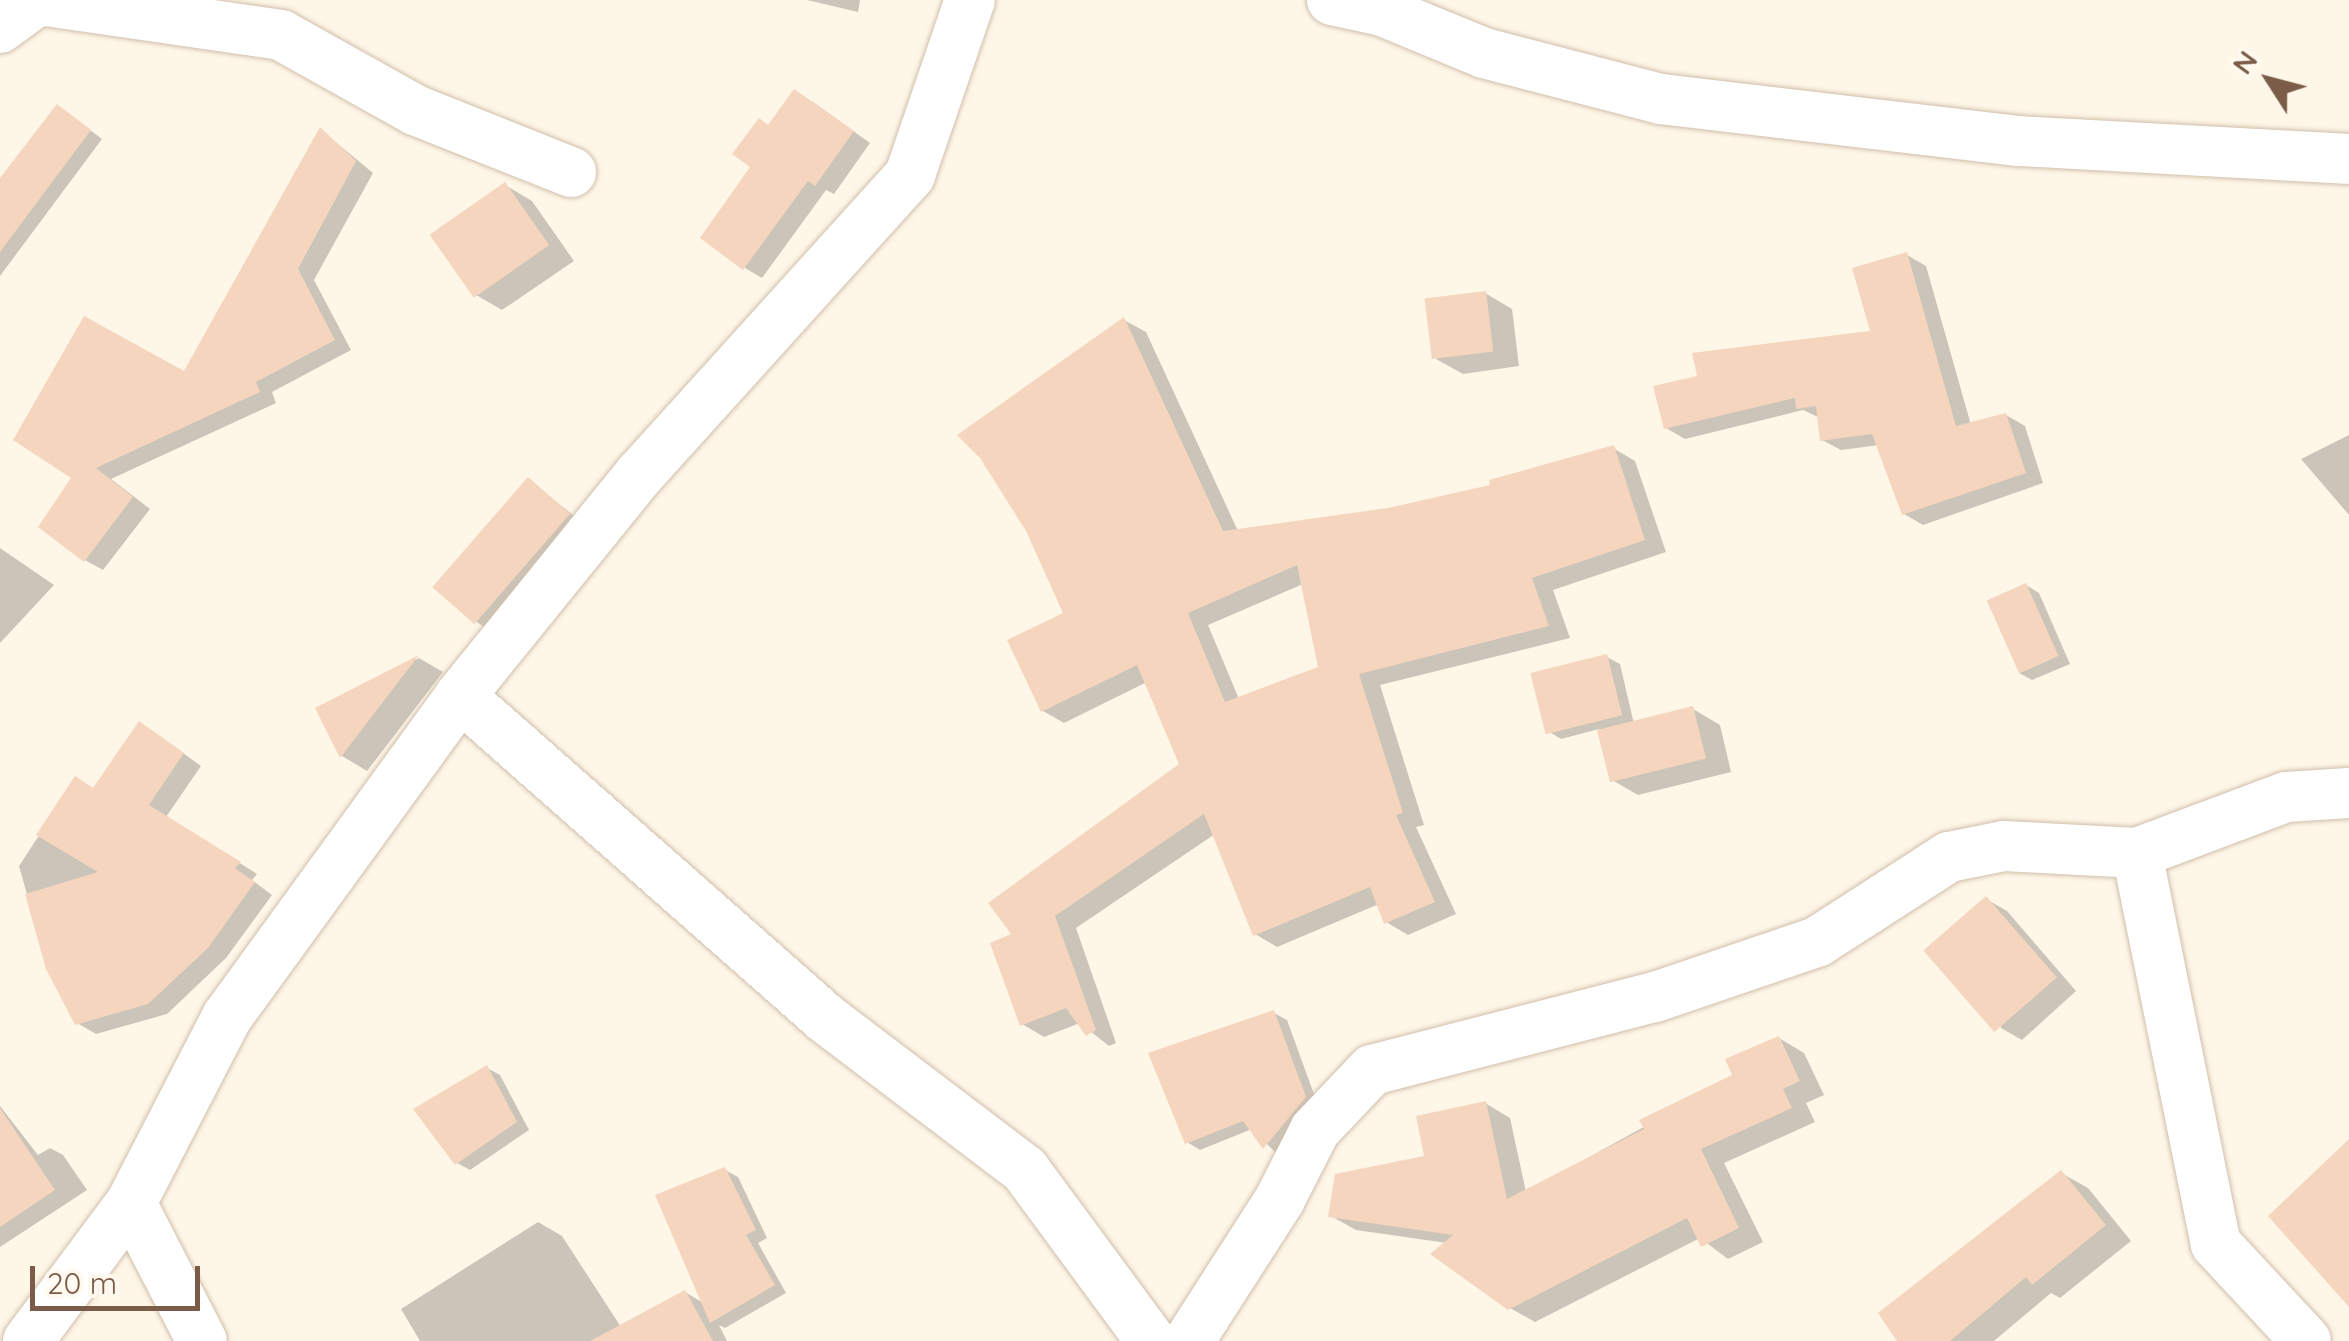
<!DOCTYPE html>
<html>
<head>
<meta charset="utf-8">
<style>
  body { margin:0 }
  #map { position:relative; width:2349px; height:1341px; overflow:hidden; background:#fef6e7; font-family:Quicksand,sans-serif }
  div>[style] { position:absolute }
  .shadow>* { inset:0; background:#0003 }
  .building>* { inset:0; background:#f5d5bd; transform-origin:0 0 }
  .roads { filter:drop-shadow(0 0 2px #d1beab) drop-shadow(0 0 2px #d1beab) }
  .street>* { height:50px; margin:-25px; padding:0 25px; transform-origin:25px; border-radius:25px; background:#fff }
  span { translate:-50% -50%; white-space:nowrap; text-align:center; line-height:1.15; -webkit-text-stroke:8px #fff9ef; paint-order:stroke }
  .north { position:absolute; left:2219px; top:30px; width:100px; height:100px; -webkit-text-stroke:8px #fff9ef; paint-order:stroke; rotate:306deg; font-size:28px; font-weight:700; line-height:40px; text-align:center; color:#7a5c49 }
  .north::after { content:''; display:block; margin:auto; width:35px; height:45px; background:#7a5c49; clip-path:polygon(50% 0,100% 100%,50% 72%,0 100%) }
  .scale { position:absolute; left:30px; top:1266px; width:170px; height:45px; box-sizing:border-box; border:5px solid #7a5c49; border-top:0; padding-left:12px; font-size:30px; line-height:35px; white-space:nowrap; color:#7a5c49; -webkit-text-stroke:8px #fff9ef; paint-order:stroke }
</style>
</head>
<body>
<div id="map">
  <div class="shadow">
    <i style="clip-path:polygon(807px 0,860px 0,858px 12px)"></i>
    <i style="clip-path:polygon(813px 102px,870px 143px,834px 194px,826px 190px,762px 278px,745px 268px,770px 127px)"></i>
    <i style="clip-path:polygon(70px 115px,102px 139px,0 276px,0 183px)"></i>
    <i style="clip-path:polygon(321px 130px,373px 173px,314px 280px,351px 350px,272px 392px,276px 403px,111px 479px,150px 509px,103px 570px,85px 560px,75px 477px,185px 374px)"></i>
    <i style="clip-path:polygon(505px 185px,532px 201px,574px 261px,502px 310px,476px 295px)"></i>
    <i style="clip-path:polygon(1907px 255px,1926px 266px,1971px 425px,2006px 415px,2025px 426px,2043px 483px,1923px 525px,1904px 514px,1879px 445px,1841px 450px,1822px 440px,1820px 418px,1803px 410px,1685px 439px,1666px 428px,1873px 333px)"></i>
    <i style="clip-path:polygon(1485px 293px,1512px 309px,1519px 366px,1463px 374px,1436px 359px)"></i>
    <i style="clip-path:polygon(evenodd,1124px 320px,1146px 332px,1238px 531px,1388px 510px,1493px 487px,1613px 448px,1635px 461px,1666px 552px,1553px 590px,1570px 638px,1380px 685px,1424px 825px,1416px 827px,1456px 914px,1408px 935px,1386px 922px,1379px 904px,1277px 947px,1255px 934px,1215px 834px,1076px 928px,1116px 1043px,1109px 1046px,1080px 1023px,1044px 1037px,1022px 1024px,1015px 936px,1182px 765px,1147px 682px,1064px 723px,1043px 711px,1124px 320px,1303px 584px,1321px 669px,1239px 699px,1208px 625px,1303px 584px)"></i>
    <i style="clip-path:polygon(2349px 435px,2349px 515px,2301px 459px)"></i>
    <i style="clip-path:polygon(528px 480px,590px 528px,496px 634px,475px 621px)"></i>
    <i style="clip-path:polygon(0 548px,54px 585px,0 643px)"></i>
    <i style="clip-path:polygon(2026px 585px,2039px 593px,2070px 664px,2032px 680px,2019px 673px)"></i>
    <i style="clip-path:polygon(1607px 657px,1620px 664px,1634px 724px,1693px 709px,1720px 725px,1731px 772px,1638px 795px,1612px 780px,1599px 729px,1561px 739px,1548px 731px)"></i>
    <i style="clip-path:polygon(419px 658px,443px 672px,367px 771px,342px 756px,319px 709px)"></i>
    <i style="clip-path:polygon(158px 735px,201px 766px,166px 817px,257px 874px,252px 880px,272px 895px,226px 958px,167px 1014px,96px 1034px,77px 1023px,48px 968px,19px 866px,76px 779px,95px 790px)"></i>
    <i style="clip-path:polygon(1986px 899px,2007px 911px,2076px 991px,2022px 1040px,2001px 1028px)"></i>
    <i style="clip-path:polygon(1274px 1013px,1287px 1020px,1318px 1105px,1277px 1154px,1252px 1129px,1200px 1150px,1187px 1142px)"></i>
    <i style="clip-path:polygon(1779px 1038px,1804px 1053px,1824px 1095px,1806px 1103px,1815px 1122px,1724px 1163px,1763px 1242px,1728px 1259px,1700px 1238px,1535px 1322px,1510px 1308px,1447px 1243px,1356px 1230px,1331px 1216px,1427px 1157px,1485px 1103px,1510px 1118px,1526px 1192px,1736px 1076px)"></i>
    <i style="clip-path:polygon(487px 1068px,500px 1075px,529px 1130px,470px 1170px,457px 1163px)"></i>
    <i style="clip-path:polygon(0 1106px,38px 1155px,50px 1148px,63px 1155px,87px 1190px,0 1247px)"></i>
    <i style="clip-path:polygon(725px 1170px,738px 1177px,767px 1238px,758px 1243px,786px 1293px,725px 1328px,719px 1325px,727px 1341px,420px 1341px,401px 1309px,538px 1222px,562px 1236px,621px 1327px,685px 1292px,705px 1304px)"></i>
    <i style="clip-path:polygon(2061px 1173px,2088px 1188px,2131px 1241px,2060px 1298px,2051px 1293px,1994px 1341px,1900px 1341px)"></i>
  </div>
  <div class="building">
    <i style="clip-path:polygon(794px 89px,854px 131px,815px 186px,808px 181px,743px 270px,700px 238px,750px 167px,732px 154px,759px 118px,768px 125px)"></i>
    <i style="clip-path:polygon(57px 104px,91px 130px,0 252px,0 178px)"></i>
    <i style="clip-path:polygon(320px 127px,356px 161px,298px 269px,335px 340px,256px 382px,260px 392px,96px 468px,133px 497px,84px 562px,38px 527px,71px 478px,13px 440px,84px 316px,184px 371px)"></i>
    <i style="left:505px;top:182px;width:77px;height:92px;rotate:55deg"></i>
    <i style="clip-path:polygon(1907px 252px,1956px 426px,2006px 413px,2026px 473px,1902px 515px,1872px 434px,1820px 441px,1816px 406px,1796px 409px,1795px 398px,1664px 429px,1653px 386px,1697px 376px,1692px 353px,1870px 331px,1852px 268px)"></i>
    <i style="left:1486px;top:291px;width:61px;height:62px;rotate:83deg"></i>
    <i style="clip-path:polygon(evenodd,1124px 317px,1223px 531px,1388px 508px,1490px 485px,1489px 480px,1614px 445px,1645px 540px,1532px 578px,1549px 626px,1359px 674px,1403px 813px,1396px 815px,1435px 902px,1384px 924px,1370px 887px,1253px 936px,1204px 814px,1055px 916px,1096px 1030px,1086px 1036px,1066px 1008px,1020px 1026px,990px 943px,1011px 934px,988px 903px,1179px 764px,1137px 665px,1041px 712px,1007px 640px,1063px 613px,1026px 531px,980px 458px,957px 435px,1124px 317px,1297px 565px,1318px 667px,1225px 702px,1188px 613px,1297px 565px)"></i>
    <i style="left:528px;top:477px;width:56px;height:146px;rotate:41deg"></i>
    <i style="left:2026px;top:583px;width:80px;height:43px;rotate:66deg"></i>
    <i style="left:1607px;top:654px;width:63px;height:79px;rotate:76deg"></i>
    <i style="clip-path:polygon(419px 655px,340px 758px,315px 708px)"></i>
    <i style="left:1693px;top:706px;width:54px;height:99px;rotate:76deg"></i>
    <i style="clip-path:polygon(139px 721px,184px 753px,149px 805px,241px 862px,235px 868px,255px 882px,208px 948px,148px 1004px,75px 1025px,46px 969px,25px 894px,98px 872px,36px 835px,75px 776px,93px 788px)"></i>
    <i style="left:1986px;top:896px;width:108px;height:83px;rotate:49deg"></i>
    <i style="clip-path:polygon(1274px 1010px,1306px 1097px,1263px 1149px,1243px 1121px,1185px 1144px,1148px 1053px)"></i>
    <i style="clip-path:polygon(1779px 1036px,1800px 1081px,1783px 1089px,1792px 1108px,1701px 1149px,1739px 1228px,1701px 1247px,1687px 1218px,1508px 1310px,1430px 1254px,1453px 1235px,1328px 1217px,1335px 1174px,1424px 1156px,1416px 1116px,1486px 1101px,1507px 1199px,1644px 1129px,1639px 1120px,1732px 1075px,1725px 1059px)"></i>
    <i style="clip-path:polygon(487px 1065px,517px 1122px,455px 1165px,413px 1109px)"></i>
    <i style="clip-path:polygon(0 1108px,55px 1190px,0 1227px)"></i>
    <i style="clip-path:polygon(2349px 1139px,2349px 1307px,2268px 1216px)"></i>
    <i style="clip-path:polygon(725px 1167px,756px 1230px,746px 1235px,775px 1285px,710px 1323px,655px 1195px)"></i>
    <i style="clip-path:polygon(2061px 1170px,2106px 1225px,2032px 1285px,2026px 1277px,1950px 1341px,1897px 1341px,1878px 1313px)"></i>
    <i style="clip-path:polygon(685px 1290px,713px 1341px,590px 1341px)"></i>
  </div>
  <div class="roads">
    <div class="street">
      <i style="left:39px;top:0;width:245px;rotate:8.2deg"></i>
      <i style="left:281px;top:35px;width:154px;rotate:29.2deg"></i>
      <i style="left:415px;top:110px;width:168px;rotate:21.7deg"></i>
      <i style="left:1332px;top:0;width:51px;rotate:12.4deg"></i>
      <i style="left:1382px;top:11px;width:110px;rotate:22.4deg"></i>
      <i style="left:1484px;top:53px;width:183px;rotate:14.6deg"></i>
      <i style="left:1661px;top:99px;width:359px;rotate:6.7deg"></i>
      <i style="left:2018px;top:141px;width:331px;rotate:3.1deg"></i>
      <i style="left:0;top:28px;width:47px;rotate:-36.4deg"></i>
      <i style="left:460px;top:696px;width:487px;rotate:41.4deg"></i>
      <i style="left:825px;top:1018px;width:251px;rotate:37.2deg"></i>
      <i style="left:1025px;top:1170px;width:212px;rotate:53.6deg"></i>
      <i style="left:2137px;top:853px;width:399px;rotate:78.6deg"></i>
      <i style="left:2216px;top:1244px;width:132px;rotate:47.1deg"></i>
      <i style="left:131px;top:1203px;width:155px;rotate:62.8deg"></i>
      <i style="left:28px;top:1341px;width:172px;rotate:-53.3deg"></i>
      <i style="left:131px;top:1203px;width:209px;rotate:-62.7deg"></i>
      <i style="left:227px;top:1017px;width:397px;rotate:-54deg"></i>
      <i style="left:460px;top:696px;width:286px;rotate:-51deg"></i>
      <i style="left:640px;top:474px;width:403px;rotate:-47.9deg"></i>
      <i style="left:910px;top:175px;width:185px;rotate:-71.1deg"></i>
      <i style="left:1189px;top:1341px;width:169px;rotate:-57.3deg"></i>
      <i style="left:1280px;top:1199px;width:77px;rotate:-63.1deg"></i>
      <i style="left:1315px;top:1130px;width:83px;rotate:-46.5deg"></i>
      <i style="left:1372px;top:1070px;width:292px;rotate:-14.5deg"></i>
      <i style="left:1655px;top:997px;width:171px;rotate:-18.8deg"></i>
      <i style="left:1817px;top:942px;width:157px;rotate:-32.8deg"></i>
      <i style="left:1949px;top:857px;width:56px;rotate:-11.3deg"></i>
      <i style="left:2004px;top:846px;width:133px;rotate:3deg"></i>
      <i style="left:2137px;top:853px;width:159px;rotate:-20.6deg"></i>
      <i style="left:2286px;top:797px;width:63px;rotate:-3.6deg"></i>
    </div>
  </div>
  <div class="north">N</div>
  <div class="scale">20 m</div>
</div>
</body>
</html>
